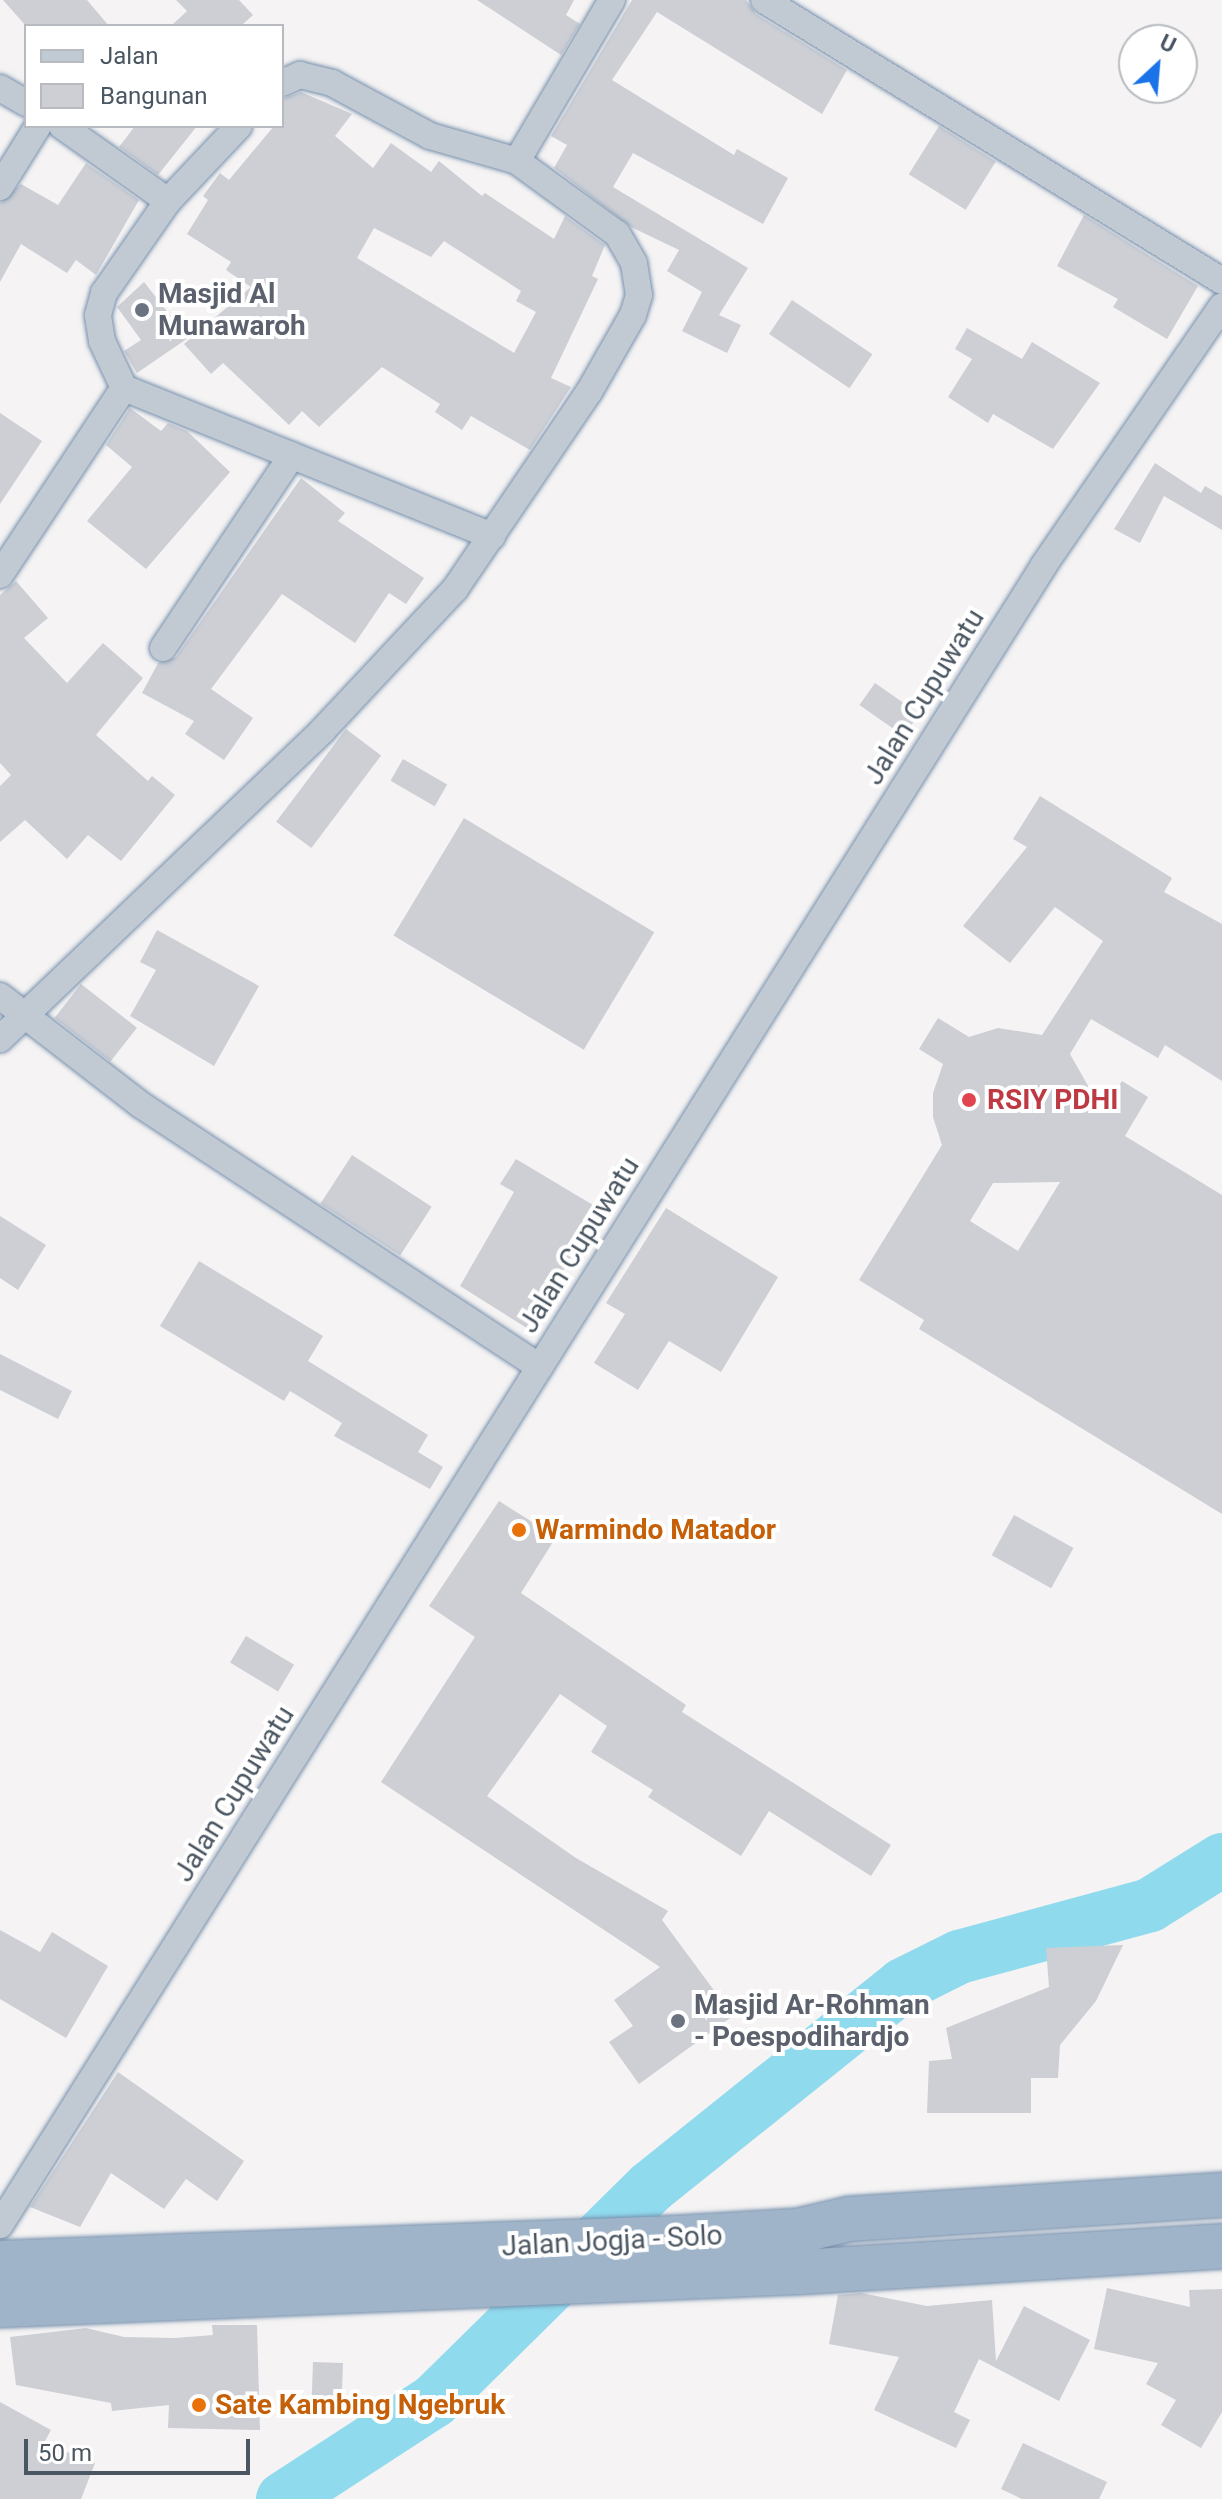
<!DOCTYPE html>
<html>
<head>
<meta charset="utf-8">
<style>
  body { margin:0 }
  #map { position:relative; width:1222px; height:2499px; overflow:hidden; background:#f5f3f3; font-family:Roboto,sans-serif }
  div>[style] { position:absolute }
  .river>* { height:54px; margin:-27px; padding:0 27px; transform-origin:27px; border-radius:27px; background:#90daee }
  .building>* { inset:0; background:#cdcfd5; transform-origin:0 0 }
  .roads { filter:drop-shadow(0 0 2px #7690ad) drop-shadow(0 0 2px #7690ad) }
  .minor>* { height:26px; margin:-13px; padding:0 13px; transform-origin:13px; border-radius:13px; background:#c1cad2 }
  .trunk>* { height:44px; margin:-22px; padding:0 22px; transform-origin:22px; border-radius:22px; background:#9fb4c9 }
  .dots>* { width:22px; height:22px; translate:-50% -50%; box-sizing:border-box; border:4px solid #fff; border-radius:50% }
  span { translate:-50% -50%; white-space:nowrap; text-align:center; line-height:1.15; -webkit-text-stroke:8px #fff; paint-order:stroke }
  .worship-label { font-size:28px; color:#5b616d; font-weight:700 }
  .left { translate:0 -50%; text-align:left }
  .street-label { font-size:28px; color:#4a5661 }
  .health-label { font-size:28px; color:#be3a42; font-weight:700 }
  .food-label { font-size:28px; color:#c56008; font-weight:700 }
  .legend { position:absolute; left:24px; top:24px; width:260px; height:104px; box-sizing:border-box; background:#fff; border:2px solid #b7bbc0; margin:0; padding:10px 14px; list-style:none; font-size:24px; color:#4a5661 }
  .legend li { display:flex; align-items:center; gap:16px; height:40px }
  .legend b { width:40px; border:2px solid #b7bbc0 }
  .north { position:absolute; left:1118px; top:24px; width:80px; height:80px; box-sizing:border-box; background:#fff; border:2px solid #b7bbc0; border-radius:50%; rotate:26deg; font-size:22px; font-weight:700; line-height:32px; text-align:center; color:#4a5661 }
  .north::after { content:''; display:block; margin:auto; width:28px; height:36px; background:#1a73e8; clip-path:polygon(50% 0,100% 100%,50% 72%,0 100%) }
  .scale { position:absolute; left:24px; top:2439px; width:226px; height:36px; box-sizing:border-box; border:4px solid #4a5661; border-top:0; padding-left:10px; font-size:24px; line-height:28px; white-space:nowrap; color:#4a5661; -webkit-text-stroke:6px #fff; paint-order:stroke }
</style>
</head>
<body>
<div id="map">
  <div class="river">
    <i style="left:283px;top:2499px;width:180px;rotate:-33deg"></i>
    <i style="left:434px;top:2401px;width:305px;rotate:-44.6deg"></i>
    <i style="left:651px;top:2187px;width:323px;rotate:-38.7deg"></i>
    <i style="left:903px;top:1985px;width:63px;rotate:-26.6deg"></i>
    <i style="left:959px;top:1957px;width:198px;rotate:-15.2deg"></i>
    <i style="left:1150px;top:1905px;width:85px;rotate:-32deg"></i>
  </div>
  <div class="building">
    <i style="clip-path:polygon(3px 0,87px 0,109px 26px,26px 26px)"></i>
    <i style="clip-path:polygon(176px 0,239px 0,253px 15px,241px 26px,171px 26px,187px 11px)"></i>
    <i style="clip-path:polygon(477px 0,574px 0,566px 15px,580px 24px,561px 55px)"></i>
    <i style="clip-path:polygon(632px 0,746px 0,756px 14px,847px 70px,822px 114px,657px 12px,612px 80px,734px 155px,737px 149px,788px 178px,763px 224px,633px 153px,613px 187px,748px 268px,719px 315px,741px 325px,727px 353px,682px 331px,702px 292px,667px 271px,679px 250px,631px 227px,554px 168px,567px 145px,551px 136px)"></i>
    <i style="clip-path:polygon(evenodd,301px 92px,352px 114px,335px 136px,373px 168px,391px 143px,431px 172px,439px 161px,482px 196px,485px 193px,554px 239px,565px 216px,605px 245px,592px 276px,598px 279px,551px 378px,571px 387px,530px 450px,471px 416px,462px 430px,435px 412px,440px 404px,382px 367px,319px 427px,302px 411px,289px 425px,223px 363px,211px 374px,184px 344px,251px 287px,226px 270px,231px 262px,187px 234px,208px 200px,203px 196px,220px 173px,229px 180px,274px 126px,282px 126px,282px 99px,301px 92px,374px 228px,431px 257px,444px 241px,521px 291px,516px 301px,536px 312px,514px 353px,357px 258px,374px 228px)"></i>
    <i style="clip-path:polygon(135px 126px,197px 126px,158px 175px,119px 147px)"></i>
    <i style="left:939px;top:126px;width:67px;height:57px;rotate:32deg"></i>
    <i style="clip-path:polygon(86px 163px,139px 200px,96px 275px,76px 260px,67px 273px,21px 244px,0 282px,0 203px,21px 184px,58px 205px)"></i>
    <i style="clip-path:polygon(1084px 215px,1198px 286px,1167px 339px,1113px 307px,1118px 299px,1057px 266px)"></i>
    <i style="clip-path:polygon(144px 282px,188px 338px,137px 373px,124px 351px,141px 340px,117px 307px)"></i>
    <i style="left:792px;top:300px;width:97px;height:41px;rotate:34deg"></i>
    <i style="clip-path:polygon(967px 328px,1022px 359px,1032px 342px,1100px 383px,1053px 449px,993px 414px,988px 423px,948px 397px,972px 359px,955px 349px)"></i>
    <i style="clip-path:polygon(130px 408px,161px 431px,168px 423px,187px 431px,230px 472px,146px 569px,87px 521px,132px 467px,106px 445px)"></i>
    <i style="clip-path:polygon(0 413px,42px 441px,0 504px)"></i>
    <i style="clip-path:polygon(1155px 463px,1201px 493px,1205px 486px,1222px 496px,1222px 530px,1164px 496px,1140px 543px,1114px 529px)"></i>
    <i style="clip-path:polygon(301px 478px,345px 513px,338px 521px,424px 578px,406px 604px,389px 593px,355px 643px,282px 594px,211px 689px,253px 718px,224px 760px,185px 734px,194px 721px,142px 693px,158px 663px,176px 657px)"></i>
    <i style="clip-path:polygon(16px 581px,48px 618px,24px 638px,67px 683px,103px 643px,143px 678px,96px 735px,148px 781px,152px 776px,175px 795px,121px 861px,88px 835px,67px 859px,25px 820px,0 842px,0 786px,11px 775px,0 763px,0 595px)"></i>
    <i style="left:875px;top:683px;width:54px;height:27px;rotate:35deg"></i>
    <i style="left:346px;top:729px;width:44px;height:116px;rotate:37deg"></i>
    <i style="left:403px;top:759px;width:51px;height:25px;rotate:30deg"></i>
    <i style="clip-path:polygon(evenodd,1040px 796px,1172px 878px,1164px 892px,1222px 924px,1222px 1081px,1165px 1045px,1158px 1058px,1091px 1019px,1070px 1054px,1103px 1112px,1122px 1081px,1148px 1097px,1125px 1136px,1222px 1195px,1222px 1514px,919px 1329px,924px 1320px,859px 1280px,942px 1145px,933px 1117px,933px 1093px,943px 1064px,919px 1049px,938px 1018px,969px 1037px,998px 1028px,1042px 1035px,1103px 941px,1055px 907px,1010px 963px,963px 926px,1027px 847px,1013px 839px,1040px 796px,1060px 1182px,1018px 1251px,970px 1221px,993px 1183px,1060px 1182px)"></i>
    <i style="left:464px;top:818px;width:222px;height:137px;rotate:31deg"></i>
    <i style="clip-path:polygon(157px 930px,259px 986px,214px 1066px,130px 1016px,156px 970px,140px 962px)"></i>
    <i style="left:81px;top:984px;width:71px;height:43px;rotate:38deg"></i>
    <i style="left:352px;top:1155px;width:95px;height:58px;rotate:33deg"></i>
    <i style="clip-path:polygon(516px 1159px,598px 1208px,530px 1330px,460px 1286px,514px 1192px,500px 1184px)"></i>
    <i style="clip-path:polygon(666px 1208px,778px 1277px,721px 1372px,669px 1341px,638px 1390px,594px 1363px,625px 1314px,606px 1303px)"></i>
    <i style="clip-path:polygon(0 1216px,46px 1245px,18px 1290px,0 1278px)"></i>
    <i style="clip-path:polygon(199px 1261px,323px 1336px,308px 1361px,428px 1435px,418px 1452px,443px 1467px,430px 1489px,334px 1436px,342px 1423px,290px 1391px,284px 1401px,160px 1326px)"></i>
    <i style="clip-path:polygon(0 1354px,72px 1391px,58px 1419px,0 1390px)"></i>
    <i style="clip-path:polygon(499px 1501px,556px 1537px,521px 1593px,686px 1705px,682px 1712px,891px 1845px,871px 1876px,769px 1811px,741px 1856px,648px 1797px,653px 1790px,591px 1752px,607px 1726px,560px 1694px,487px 1796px,576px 1858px,668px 1911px,662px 1920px,733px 2016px,639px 2084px,609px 2042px,633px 2026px,614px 2000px,660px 1967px,381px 1782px,475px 1637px,429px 1606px)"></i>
    <i style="left:1014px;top:1515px;width:68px;height:46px;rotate:29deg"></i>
    <i style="left:246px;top:1636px;width:56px;height:31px;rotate:31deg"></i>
    <i style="clip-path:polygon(0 1930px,40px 1952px,52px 1932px,108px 1966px,66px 2038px,0 1999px)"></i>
    <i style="clip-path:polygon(1123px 1945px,1096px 2001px,1060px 2045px,1058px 2078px,1031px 2078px,1031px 2113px,927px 2113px,929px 2061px,952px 2059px,946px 2028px,1049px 1987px,1046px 1948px)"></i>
    <i style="clip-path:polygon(118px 2072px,244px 2161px,217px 2201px,186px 2179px,164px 2209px,111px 2173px,80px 2227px,30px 2207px)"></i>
    <i style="clip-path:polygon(1107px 2288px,1190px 2307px,1189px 2290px,1222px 2289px,1222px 2412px,1201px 2448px,1161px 2425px,1176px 2400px,1146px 2384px,1158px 2363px,1094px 2349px)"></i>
    <i style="clip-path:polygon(861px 2293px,927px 2306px,992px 2300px,996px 2361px,1024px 2306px,1090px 2340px,1059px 2401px,979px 2359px,954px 2412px,970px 2420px,956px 2448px,874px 2410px,899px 2357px,829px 2344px,838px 2295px)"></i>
    <i style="clip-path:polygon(212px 2325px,257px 2325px,260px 2430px,168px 2428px,169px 2405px,112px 2411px,111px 2403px,16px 2385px,10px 2337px,86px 2328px,124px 2337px,175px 2338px,213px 2335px)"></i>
    <i style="left:313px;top:2362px;width:30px;height:37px;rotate:2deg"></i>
    <i style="clip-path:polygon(0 2402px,51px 2430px,44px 2443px,95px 2463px,81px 2499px,0 2499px)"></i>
    <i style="clip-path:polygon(1023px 2443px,1107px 2482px,1099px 2499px,1022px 2499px,1001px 2489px)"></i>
  </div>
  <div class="roads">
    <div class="minor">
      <i style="left:764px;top:0;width:537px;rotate:31.53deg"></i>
      <i style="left:282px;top:83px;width:20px;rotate:-24deg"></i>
      <i style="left:300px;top:75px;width:33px;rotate:14deg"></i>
      <i style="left:332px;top:83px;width:111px;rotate:28.4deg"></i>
      <i style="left:430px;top:136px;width:91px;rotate:16deg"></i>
      <i style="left:0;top:88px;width:30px;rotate:30deg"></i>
      <i style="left:62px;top:126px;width:130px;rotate:35.3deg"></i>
      <i style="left:0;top:187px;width:72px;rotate:-58.1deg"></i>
      <i style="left:124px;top:388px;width:397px;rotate:21.9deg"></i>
      <i style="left:0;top:575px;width:224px;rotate:-56.5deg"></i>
      <i style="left:124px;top:388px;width:52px;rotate:-115.1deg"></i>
      <i style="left:102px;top:341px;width:26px;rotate:-99deg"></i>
      <i style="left:98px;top:315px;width:23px;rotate:-75deg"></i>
      <i style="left:104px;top:293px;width:112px;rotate:-55.2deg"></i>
      <i style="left:168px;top:201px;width:103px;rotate:-46.6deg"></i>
      <i style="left:163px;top:648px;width:232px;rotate:-56.2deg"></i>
      <i style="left:0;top:996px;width:178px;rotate:37.7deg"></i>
      <i style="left:141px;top:1105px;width:477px;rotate:33.3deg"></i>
      <i style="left:0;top:1039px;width:447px;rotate:-43.7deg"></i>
      <i style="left:323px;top:730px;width:193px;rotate:-46.9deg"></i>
      <i style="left:455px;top:589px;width:238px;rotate:-55.8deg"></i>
      <i style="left:589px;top:392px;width:89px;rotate:-60.3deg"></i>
      <i style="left:633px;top:315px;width:21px;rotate:-73deg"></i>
      <i style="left:639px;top:295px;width:32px;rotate:-99deg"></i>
      <i style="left:634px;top:263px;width:34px;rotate:-120deg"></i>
      <i style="left:617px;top:234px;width:124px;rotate:-143.9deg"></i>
      <i style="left:517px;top:161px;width:187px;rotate:-59.5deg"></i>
      <i style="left:0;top:2225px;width:1961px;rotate:-57.83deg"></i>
      <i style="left:1044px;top:565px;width:314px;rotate:-55.5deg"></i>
    </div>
    <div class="trunk">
      <i style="left:0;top:2263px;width:676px;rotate:-2.12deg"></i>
      <i style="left:676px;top:2238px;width:122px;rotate:-3.3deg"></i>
      <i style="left:798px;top:2231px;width:52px;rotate:-13.2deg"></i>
      <i style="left:849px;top:2219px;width:374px;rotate:-3.7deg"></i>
      <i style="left:0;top:2305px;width:801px;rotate:-2.36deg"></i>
      <i style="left:800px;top:2272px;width:423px;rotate:-3.5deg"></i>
    </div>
  </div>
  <div class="dots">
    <i style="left:142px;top:310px;background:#6b7280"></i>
    <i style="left:969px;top:1100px;background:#e0444e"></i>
    <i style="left:519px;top:1530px;background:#e8710a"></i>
    <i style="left:678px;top:2021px;background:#6b7280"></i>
    <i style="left:199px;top:2405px;background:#e8710a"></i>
  </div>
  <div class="worship-label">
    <span class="left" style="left:158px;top:310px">Masjid Al<br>Munawaroh</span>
    <span class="left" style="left:694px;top:2021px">Masjid Ar-Rohman<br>- Poespodihardjo</span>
  </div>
  <div class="street-label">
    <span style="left:924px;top:697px;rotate:-58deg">Jalan Cupuwatu</span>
    <span style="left:579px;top:1245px;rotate:-58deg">Jalan Cupuwatu</span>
    <span style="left:234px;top:1794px;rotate:-58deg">Jalan Cupuwatu</span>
    <span style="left:612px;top:2241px;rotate:-3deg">Jalan Jogja - Solo</span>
  </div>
  <div class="health-label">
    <span class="left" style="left:987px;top:1100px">RSIY PDHI</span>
  </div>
  <div class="food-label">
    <span class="left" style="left:535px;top:1530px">Warmindo Matador</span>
    <span class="left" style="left:215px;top:2405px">Sate Kambing Ngebruk</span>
  </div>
  <ul class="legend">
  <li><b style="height:10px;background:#c1cad2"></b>Jalan</li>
  <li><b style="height:22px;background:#cdcfd5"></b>Bangunan</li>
  </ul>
  <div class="north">U</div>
  <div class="scale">50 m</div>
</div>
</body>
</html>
